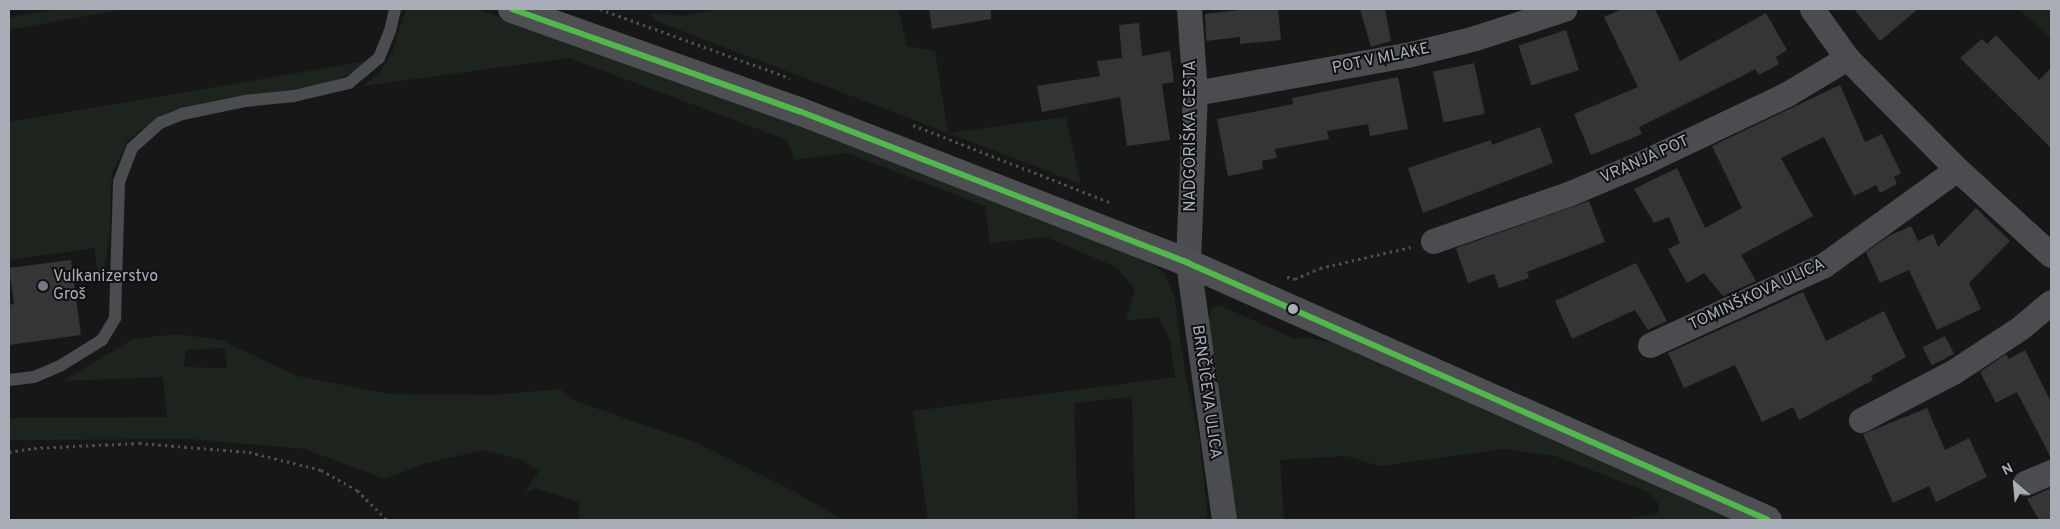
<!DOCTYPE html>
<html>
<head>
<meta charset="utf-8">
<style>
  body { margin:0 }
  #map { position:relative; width:2060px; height:529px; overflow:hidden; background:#171717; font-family:Overpass,sans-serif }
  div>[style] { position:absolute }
  .green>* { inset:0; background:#1d241e }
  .building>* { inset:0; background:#353536; transform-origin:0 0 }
  .path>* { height:3px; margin-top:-1.5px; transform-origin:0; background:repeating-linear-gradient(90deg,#4d4e52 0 2.5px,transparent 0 6.5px) }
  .lane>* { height:12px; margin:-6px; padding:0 6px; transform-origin:6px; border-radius:6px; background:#4b4c50 }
  .street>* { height:25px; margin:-12.5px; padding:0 12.5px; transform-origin:12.5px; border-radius:12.5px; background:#4b4c50 }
  .primary>* { height:28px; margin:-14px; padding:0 14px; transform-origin:14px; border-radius:14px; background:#4d4f52 }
  .bus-1>* { height:6px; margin:-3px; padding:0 3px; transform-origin:3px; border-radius:3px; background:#52b84d }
  .dots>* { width:14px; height:14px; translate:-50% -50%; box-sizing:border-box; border:2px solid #111113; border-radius:50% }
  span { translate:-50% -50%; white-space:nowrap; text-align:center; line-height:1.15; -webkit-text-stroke:4px #111113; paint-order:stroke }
  .street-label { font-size:16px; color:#a8adb8 }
  .poi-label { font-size:16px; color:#a8adb8 }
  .left { translate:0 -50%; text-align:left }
  .frame { position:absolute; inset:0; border:10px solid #a8adb8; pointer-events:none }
  .north { position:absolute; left:1990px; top:459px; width:50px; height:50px; -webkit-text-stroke:4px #111113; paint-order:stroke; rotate:333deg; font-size:14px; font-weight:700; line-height:20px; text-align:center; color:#a8adb8 }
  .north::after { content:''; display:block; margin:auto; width:18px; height:22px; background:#a8adb8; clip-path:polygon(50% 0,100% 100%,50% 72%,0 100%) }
</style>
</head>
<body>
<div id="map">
  <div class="green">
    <i style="clip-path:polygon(126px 9px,19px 28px,9px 29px,9px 18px,52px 10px)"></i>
    <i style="clip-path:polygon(406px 9px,477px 9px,785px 118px,1143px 257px,1164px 273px,1174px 295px,1186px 379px,1199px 436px,1208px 520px,1135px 520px,1132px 397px,1074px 403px,1078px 520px,928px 520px,913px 411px,1175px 377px,1170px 340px,1158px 317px,1126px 321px,1135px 289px,1116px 267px,1046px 237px,990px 243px,985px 206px,847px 153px,794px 160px,787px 140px,569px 58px,363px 86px,379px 73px,392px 53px)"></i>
    <i style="clip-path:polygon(715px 9px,898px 9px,907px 46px,935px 51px,948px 133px,1066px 117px,1081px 184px,656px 21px,650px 14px,688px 16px)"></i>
    <i style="clip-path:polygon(2019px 9px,2051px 9px,2051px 38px)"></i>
    <i style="clip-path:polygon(368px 61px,352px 73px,324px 84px,178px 110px,146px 126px,128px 140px,113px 171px,110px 191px,110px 229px,103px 281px,99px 281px,94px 248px,9px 260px,9px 122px)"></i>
    <i style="clip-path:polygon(1219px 305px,1295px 339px,1302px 337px,1350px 345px,1740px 520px,1622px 520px,1659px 513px,1658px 503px,1646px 491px,1555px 456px,1504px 449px,1380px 466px,1346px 456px,1280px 460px,1284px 520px,1233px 520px,1232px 484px,1208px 321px,1212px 308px)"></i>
    <i style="clip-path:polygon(evenodd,177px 334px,221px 340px,297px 376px,389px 394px,492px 395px,560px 389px,572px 400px,697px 443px,788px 488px,843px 520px,578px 520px,580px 502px,535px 488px,525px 493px,539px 471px,522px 460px,483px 450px,423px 464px,385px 479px,305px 449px,191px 439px,9px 440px,10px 418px,167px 417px,163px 377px,63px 381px,133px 339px,177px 334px,225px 348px,227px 368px,184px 367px,186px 350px,225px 348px)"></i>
  </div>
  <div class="building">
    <i style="clip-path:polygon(929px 9px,991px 9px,991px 19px,932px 29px)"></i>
    <i style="clip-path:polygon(1248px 9px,1278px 9px,1281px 40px,1240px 44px,1240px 37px,1206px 41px,1205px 14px)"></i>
    <i style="clip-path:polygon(1360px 9px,1385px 9px,1391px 41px,1371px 47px)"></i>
    <i style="clip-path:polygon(1622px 9px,1655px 9px,1680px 61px,1766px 13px,1787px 50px,1776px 57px,1779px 64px,1759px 75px,1755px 69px,1740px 77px,1639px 127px,1642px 134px,1591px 155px,1574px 114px,1638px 87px,1604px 17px)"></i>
    <i style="clip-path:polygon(1854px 9px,1918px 9px,1880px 41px)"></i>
    <i style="clip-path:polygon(1139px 23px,1142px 56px,1170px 51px,1174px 82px,1162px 84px,1170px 140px,1127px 146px,1120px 97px,1042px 112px,1037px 86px,1100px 76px,1097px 61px,1122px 58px,1119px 25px)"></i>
    <i style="left:1566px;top:30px;width:42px;height:50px;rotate:72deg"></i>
    <i style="clip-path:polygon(1996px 35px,2039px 80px,2051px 68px,2051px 148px,1960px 58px,1982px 39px,1987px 44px)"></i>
    <i style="left:1474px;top:63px;width:52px;height:42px;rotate:78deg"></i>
    <i style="clip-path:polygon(1398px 77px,1408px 129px,1370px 136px,1368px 124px,1327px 131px,1329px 139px,1275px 149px,1277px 158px,1262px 161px,1263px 169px,1228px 176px,1217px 119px,1293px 104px,1292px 98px)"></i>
    <i style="clip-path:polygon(1840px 85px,1865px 142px,1882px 134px,1901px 173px,1894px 177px,1897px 184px,1880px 193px,1876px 185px,1854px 196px,1824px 137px,1781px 158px,1813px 216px,1741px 255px,1756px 281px,1723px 296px,1704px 273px,1687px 283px,1668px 249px,1680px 243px,1669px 217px,1654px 223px,1634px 189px,1677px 168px,1705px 228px,1742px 208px,1712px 146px)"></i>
    <i style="clip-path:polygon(1540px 127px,1553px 163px,1423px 213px,1408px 168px,1491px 140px,1492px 145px)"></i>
    <i style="clip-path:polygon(1589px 201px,1605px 242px,1527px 272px,1529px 278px,1499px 288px,1494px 274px,1468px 283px,1456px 248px)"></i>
    <i style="clip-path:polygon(1976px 208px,2010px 241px,1969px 283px,1981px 309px,1937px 330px,1909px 270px,1880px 283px,1866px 252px,1889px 236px,1911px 226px,1918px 241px,1933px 234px,1938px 247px)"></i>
    <i style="clip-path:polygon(71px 260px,81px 335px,9px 345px,9px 305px,14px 304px,9px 268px)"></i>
    <i style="clip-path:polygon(1636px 263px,1667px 321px,1648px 330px,1635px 310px,1572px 339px,1555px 301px)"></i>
    <i style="clip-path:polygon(1803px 292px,1826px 341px,1884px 311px,1906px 357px,1871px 376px,1873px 380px,1799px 420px,1793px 407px,1762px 422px,1735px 365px,1684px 388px,1668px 353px)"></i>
    <i style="left:1945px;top:336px;width:20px;height:25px;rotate:63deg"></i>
    <i style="clip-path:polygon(2025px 350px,2051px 402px,2051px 458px,2017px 392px,1996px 403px,1980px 372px,2006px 354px,2009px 359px)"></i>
    <i style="clip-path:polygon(1927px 408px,1945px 450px,1969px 438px,1987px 477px,1936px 502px,1929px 486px,1893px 503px,1863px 434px)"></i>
    <i style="clip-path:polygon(2051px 488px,2051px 520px,2039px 520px,2027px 499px)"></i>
  </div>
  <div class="path">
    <i style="left:600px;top:9px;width:202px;rotate:20deg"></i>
    <i style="left:913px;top:125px;width:214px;rotate:21.4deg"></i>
    <i style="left:1287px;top:277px;width:8px;rotate:14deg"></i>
    <i style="left:1295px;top:279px;width:27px;rotate:-24deg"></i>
    <i style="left:1320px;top:268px;width:93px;rotate:-13deg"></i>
    <i style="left:9px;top:452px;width:25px;rotate:-9deg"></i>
    <i style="left:34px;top:448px;width:105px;rotate:-2.7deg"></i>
    <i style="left:139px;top:443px;width:110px;rotate:4.7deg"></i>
    <i style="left:249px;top:452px;width:74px;rotate:14deg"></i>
    <i style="left:321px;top:470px;width:41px;rotate:29.1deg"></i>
    <i style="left:357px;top:490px;width:42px;rotate:45deg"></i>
  </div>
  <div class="lane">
    <i style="left:9px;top:380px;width:25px;rotate:-7deg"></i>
    <i style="left:34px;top:377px;width:28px;rotate:-23deg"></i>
    <i style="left:60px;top:366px;width:49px;rotate:-31.8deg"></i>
    <i style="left:102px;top:340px;width:26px;rotate:-59deg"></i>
    <i style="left:115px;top:318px;width:136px;rotate:-88.3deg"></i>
    <i style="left:119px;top:182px;width:36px;rotate:-69deg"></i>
    <i style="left:132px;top:148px;width:38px;rotate:-42deg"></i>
    <i style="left:160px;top:123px;width:24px;rotate:-22deg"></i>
    <i style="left:182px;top:114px;width:64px;rotate:-11.7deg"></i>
    <i style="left:245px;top:101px;width:49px;rotate:-5.8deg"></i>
    <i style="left:294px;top:96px;width:57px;rotate:-13.3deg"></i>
    <i style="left:349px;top:83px;width:39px;rotate:-40deg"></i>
    <i style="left:379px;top:58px;width:29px;rotate:-68deg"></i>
    <i style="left:390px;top:31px;width:23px;rotate:-77deg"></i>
  </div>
  <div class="street">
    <i style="left:1189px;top:9px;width:84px;rotate:85.9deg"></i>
    <i style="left:1195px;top:93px;width:170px;rotate:92.4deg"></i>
    <i style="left:1188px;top:263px;width:260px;rotate:82deg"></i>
    <i style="left:1812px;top:9px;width:60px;rotate:54.5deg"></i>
    <i style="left:1847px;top:58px;width:156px;rotate:45.3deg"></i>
    <i style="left:1957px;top:169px;width:127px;rotate:42.5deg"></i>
    <i style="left:1195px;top:93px;width:215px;rotate:-10.2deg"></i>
    <i style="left:1407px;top:55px;width:70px;rotate:-14deg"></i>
    <i style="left:1475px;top:38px;width:94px;rotate:-18deg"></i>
    <i style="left:1433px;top:241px;width:143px;rotate:-19.2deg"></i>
    <i style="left:1568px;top:194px;width:85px;rotate:-22.9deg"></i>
    <i style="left:1646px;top:161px;width:156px;rotate:-25.4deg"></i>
    <i style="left:1787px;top:94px;width:70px;rotate:-31deg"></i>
    <i style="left:1650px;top:345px;width:192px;rotate:-24.7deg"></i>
    <i style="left:1824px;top:265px;width:164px;rotate:-35.8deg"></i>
    <i style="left:1861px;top:420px;width:104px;rotate:-27.6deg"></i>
    <i style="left:1953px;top:372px;width:80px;rotate:-33.3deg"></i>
    <i style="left:2020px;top:328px;width:40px;rotate:-40deg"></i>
    <i style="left:2025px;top:483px;width:28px;rotate:-23deg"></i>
  </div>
  <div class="primary">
    <i style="left:512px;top:9px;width:305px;rotate:19.6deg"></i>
    <i style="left:799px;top:111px;width:418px;rotate:21.3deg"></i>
    <i style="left:1188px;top:263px;width:634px;rotate:23.9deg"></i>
  </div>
  <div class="bus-1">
    <i style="left:512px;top:9px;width:305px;rotate:19.6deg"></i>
    <i style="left:799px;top:111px;width:418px;rotate:21.3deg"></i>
    <i style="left:1188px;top:263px;width:634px;rotate:23.9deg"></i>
  </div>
  <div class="dots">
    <i style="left:43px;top:286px;background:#757880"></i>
    <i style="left:1293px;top:309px;background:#a8adb8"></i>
  </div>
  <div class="street-label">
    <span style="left:1381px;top:59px;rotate:-12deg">POT V MLAKE</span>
    <span style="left:1191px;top:136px;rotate:-90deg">NADGORIŠKA CESTA</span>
    <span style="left:1645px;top:160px;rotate:-24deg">VRANJA POT</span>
    <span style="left:1757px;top:295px;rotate:-25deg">TOMINŠKOVA ULICA</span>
    <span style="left:1206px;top:392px;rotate:82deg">BRNČIČEVA ULICA</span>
  </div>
  <div class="poi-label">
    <span class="left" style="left:53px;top:286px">Vulkanizerstvo<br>Groš</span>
  </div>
  <div class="frame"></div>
  <div class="north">N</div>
</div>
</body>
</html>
